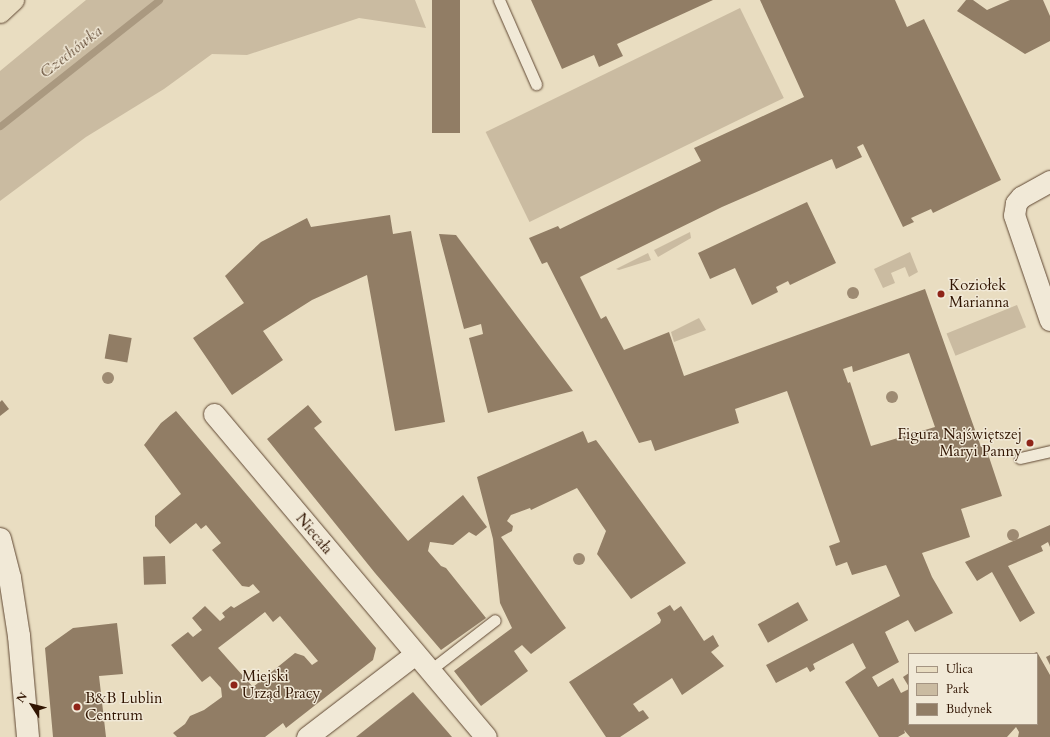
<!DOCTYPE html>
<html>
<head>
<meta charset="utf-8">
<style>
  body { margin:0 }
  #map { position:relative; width:1050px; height:737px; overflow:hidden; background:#e9ddc1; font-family:Cardo,serif }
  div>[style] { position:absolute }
  .green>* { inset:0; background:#cabba1; transform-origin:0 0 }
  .stream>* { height:7px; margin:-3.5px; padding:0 3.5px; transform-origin:3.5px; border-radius:3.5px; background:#aa9980 }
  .building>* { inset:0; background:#917d65; transform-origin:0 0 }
  .roads { filter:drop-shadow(0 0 1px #5f4732) drop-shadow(0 0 1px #5f4732) }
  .lane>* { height:11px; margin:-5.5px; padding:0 5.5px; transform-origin:5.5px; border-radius:5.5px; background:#f1e9d7 }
  .street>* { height:21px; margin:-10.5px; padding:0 10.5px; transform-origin:10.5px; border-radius:10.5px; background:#f1e9d7 }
  .secondary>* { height:22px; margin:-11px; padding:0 11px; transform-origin:11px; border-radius:11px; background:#f1e9d7 }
  .primary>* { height:22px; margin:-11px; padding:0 11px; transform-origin:11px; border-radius:11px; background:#e9ddc1 }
  .trees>* { width:12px; height:12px; margin:-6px; border-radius:50%; background:#9d8a72 }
  .dots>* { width:11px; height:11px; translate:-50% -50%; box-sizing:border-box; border:2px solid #f1e9d7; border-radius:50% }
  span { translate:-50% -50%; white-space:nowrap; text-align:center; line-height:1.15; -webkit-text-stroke:3px #f1e9d7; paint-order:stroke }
  .poi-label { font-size:15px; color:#311502 }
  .left { translate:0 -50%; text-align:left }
  .right { translate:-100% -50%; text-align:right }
  .street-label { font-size:15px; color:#311502 }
  .water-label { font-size:16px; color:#614a34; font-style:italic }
  .legend { position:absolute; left:908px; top:653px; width:130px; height:72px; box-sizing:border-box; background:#f1e9d7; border:1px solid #a49482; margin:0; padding:5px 7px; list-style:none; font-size:12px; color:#311502 }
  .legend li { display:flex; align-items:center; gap:8px; height:20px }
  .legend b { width:20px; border:1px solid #a49482 }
  .north { position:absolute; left:12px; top:685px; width:40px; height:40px; -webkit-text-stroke:3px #f1e9d7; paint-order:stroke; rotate:306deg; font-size:11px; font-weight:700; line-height:16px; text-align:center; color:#311502 }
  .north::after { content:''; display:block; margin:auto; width:14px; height:18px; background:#311502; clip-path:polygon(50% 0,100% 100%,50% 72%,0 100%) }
</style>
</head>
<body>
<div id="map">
  <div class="green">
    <i style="clip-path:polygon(86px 0,415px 0,426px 28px,359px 18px,247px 55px,212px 54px,164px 89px,86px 137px,0 201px,0 71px)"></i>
    <i style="left:740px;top:8px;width:100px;height:283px;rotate:64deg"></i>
    <i style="clip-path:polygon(690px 232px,691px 238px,658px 257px,654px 250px)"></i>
    <i style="clip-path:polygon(910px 252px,918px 272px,909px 277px,905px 267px,891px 273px,895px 283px,883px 288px,874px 269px)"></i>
    <i style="clip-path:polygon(648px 253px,651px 260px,619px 270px,616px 269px)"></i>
    <i style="left:1017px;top:305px;width:24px;height:76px;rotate:68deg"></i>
    <i style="clip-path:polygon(699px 318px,706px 330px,674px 342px,671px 332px)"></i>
  </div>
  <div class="stream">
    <i style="left:0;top:126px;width:203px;rotate:-38.4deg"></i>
  </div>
  <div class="building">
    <i style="left:432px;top:0;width:28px;height:133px"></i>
    <i style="clip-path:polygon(531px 0,713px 0,617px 44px,623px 56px,599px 67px,594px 55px,562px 69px)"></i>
    <i style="clip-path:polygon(evenodd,760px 0,895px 0,907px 27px,924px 19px,1001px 180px,933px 213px,931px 209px,911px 218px,914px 222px,903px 227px,863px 144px,857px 147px,862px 157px,836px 169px,832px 159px,722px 207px,580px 277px,601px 319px,606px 316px,624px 350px,669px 332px,684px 376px,925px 289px,981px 447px,986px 448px,1002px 496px,961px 509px,970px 537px,922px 553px,932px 577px,953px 613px,915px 632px,908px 620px,885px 632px,899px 662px,872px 677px,878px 687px,893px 678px,901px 693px,909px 689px,909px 724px,1037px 724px,1037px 654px,1031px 654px,1037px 652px,1050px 675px,1050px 737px,1018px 737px,1019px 732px,1016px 727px,1007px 737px,910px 737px,904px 730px,905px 733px,898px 737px,879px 737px,845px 682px,866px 668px,853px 643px,813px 664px,815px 669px,810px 672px,807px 667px,776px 683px,766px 665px,900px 596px,886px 565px,852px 575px,847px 562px,836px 566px,829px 546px,840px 542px,787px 391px,735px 409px,739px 423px,655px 451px,651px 440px,639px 443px,547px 262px,542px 264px,529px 238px,558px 226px,560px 229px,701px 161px,694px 148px,804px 97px,760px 0,909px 353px,935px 427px,871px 446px,850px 382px,848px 383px,843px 369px,852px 366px,853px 372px,909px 353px)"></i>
    <i style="clip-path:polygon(966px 0,973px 0,987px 10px,1010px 0,1043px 0,1050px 16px,1050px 41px,1025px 54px,957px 11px)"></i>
    <i style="clip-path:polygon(807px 202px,836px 263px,790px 285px,788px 281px,776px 287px,778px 292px,752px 305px,735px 268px,710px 279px,698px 253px)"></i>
    <i style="clip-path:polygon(390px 215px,393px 234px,411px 231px,445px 422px,395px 431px,367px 275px,312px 300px,263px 331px,283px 360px,232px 395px,193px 338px,244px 303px,225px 276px,261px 242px,307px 218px,311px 227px)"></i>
    <i style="clip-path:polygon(439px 234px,456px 235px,573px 391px,488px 413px,469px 338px,483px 334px,481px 324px,464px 329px)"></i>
    <i style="left:109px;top:334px;width:23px;height:25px;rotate:10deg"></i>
    <i style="clip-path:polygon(2px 400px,9px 409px,0 416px,0 402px)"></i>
    <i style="clip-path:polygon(308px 405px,322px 422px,314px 428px,408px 541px,463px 495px,487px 527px,476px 536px,469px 532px,453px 545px,430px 542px,428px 551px,441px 566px,446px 568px,486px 618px,441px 650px,375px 573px,267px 439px)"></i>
    <i style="clip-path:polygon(evenodd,176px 411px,376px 648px,373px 660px,286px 728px,283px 723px,265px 737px,177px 737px,173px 733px,185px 724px,190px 716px,204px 710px,222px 697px,221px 688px,210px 676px,202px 682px,171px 645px,188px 632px,193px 637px,202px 630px,192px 618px,205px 606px,220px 621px,225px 617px,222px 613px,231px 606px,234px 608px,260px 592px,253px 584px,249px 587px,242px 586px,212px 550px,221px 543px,206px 525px,201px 529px,196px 523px,170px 544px,155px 526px,155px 516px,181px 494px,144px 445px,161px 423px,176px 411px,265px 612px,273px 622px,280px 616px,318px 661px,312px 665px,304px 656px,295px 653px,253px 687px,218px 648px,265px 612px)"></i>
    <i style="clip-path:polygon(583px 431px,588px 443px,596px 440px,686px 563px,631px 599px,597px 554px,606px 531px,577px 488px,531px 510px,530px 508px,511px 515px,507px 521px,513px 526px,512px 531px,501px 537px,566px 628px,531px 654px,522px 645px,514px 651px,528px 671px,481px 706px,454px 671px,512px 628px,500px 603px,493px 539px,477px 477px)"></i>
    <i style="clip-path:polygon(1050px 525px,1050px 547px,1048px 542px,1041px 546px,1043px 551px,1008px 566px,1035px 613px,1020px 622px,992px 572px,977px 581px,965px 562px)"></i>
    <i style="left:165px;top:556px;width:28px;height:22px;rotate:88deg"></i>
    <i style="left:798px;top:602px;width:21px;height:46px;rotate:61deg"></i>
    <i style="clip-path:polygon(670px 605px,674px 611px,681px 606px,704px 641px,713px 635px,719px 646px,711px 652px,724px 666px,682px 695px,672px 678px,633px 704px,639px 712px,643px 710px,649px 718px,620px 737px,606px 737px,569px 682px,660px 623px,661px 620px,657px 613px)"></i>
    <i style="clip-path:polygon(117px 623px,123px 674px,99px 676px,106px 737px,53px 737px,45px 648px,73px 628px)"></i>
    <i style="clip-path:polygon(1050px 655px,1050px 665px,1046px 657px)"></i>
    <i style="clip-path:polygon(909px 673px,909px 687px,903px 677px)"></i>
    <i style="clip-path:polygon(413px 692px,452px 737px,356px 737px)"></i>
  </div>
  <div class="roads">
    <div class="lane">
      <i style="left:499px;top:0;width:92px;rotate:66.2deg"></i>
      <i style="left:1020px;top:458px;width:31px;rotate:-13deg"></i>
      <i style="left:429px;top:671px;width:83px;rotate:-37.7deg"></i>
    </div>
    <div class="street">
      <i style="left:1050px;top:181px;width:33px;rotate:151deg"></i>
      <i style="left:1021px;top:197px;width:8px;rotate:130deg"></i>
      <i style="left:1016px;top:203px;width:12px;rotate:99deg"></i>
      <i style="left:1014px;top:215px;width:111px;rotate:71.1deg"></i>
      <i style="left:214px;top:414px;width:422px;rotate:49.9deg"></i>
      <i style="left:307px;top:737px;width:136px;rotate:-37.5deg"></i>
    </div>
    <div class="secondary">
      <i style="left:0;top:539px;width:40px;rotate:75.6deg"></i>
      <i style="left:10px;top:578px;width:59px;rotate:81.2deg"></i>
      <i style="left:19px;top:636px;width:101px;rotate:84.9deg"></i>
    </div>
    <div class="primary">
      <i style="left:0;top:12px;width:18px;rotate:-43deg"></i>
    </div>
  </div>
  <div class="trees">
    <i style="left:853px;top:293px"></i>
    <i style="left:108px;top:378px"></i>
    <i style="left:892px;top:397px"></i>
    <i style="left:1013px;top:535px"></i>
    <i style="left:579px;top:559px"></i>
  </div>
  <div class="dots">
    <i style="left:941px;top:294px;background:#8f2418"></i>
    <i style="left:1030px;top:443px;background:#8f2418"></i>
    <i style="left:234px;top:685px;background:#8f2418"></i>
    <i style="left:77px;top:707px;background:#8f2418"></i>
  </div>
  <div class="poi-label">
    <span class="left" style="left:949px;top:294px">Koziołek<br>Marianna</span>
    <span class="right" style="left:1022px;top:443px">Figura Najświętszej<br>Maryi Panny</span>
    <span class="left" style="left:242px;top:685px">Miejski<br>Urząd Pracy</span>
    <span class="left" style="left:85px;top:707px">B&amp;B Lublin<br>Centrum</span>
  </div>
  <div class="street-label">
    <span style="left:314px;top:534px;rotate:50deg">Niecała</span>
  </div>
  <div class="water-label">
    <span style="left:71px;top:52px;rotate:-38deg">Czechówka</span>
  </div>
  <ul class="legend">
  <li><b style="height:5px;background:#e9ddc1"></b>Ulica</li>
  <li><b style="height:11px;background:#cabba1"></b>Park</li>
  <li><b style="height:11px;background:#917d65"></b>Budynek</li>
  </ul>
  <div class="north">N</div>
</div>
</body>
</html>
